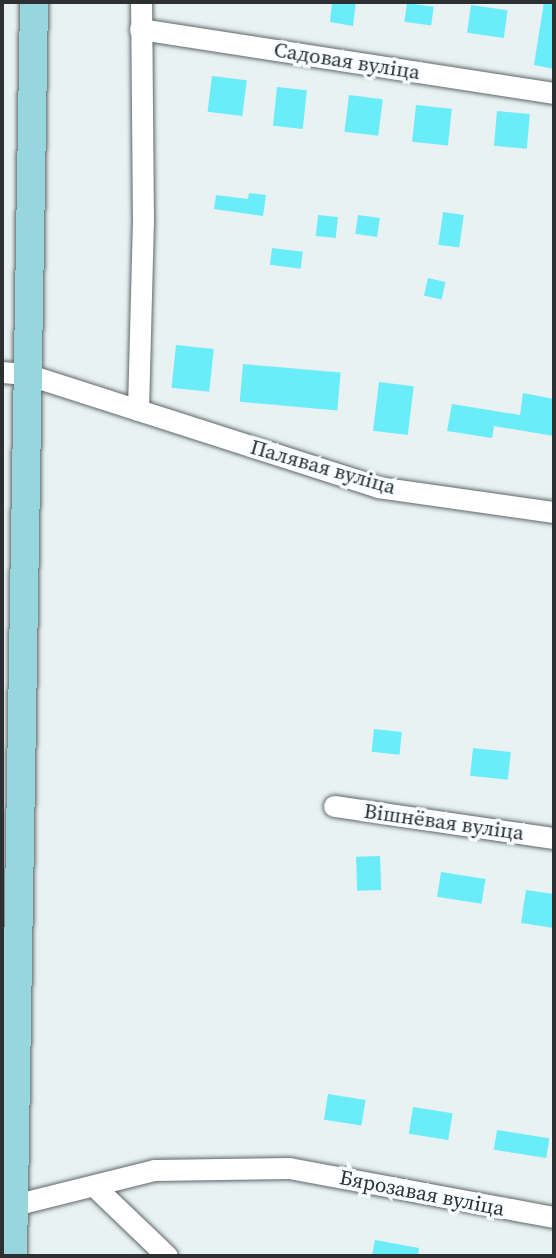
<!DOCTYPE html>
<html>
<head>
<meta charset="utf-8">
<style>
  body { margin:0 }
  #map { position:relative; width:556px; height:1258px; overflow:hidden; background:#e8f2f3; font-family:"Source Serif 4",serif }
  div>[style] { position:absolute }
  .building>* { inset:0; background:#6becf9; transform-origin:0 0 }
  .roads { filter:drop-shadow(0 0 2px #5f6768) drop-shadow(0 0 2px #5f6768) }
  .minor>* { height:21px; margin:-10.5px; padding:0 10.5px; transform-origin:10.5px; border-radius:10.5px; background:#fff }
  .major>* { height:28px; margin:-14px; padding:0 14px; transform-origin:14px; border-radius:14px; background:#97d6dc }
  span { translate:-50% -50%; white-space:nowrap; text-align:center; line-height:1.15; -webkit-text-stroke:7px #f8feff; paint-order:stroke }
  .street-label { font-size:21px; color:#2c3030 }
  .frame { position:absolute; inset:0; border:4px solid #2c3030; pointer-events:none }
</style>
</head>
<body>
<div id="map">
  <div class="building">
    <i style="clip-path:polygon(332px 2px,356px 2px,353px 26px,330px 22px)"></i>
    <i style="clip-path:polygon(544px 2px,554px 2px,554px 69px,534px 65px)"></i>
    <i style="left:407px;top:3px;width:27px;height:19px;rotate:8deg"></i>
    <i style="left:471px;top:5px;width:37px;height:28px;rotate:8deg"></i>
    <i style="left:212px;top:76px;width:35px;height:36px;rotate:7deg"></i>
    <i style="left:277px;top:87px;width:30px;height:39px;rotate:6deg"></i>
    <i style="left:349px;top:95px;width:34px;height:37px;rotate:7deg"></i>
    <i style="left:416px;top:105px;width:36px;height:37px;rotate:6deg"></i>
    <i style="left:497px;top:111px;width:33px;height:35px;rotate:5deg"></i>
    <i style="clip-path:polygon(249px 193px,266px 195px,263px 216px,214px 209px,216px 195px,248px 199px)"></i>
    <i style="left:443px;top:212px;width:21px;height:33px;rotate:8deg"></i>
    <i style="left:318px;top:215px;width:20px;height:21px;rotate:6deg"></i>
    <i style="left:358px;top:215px;width:22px;height:19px;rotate:8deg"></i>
    <i style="left:272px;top:248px;width:31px;height:17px;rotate:7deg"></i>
    <i style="left:428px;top:278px;width:18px;height:18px;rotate:13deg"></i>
    <i style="left:176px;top:345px;width:38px;height:43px;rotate:6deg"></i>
    <i style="left:243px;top:364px;width:98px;height:38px;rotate:5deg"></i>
    <i style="left:379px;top:382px;width:35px;height:49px;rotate:7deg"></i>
    <i style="clip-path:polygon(523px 393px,554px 399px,554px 436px,494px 426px,492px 438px,447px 431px,452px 404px,520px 415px)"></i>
    <i style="left:374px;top:729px;width:28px;height:23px;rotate:6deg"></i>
    <i style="left:473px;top:748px;width:38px;height:28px;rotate:6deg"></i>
    <i style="left:380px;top:856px;width:34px;height:24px;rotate:88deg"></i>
    <i style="left:441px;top:872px;width:45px;height:25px;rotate:9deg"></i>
    <i style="clip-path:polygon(526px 890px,554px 894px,554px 928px,521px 923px)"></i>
    <i style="left:328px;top:1094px;width:38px;height:26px;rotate:9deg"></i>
    <i style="left:413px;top:1107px;width:40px;height:27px;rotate:9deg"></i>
    <i style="left:497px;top:1130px;width:53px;height:20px;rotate:9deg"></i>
    <i style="clip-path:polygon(375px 1240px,419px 1248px,418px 1256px,372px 1256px)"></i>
  </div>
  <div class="roads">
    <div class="minor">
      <i style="left:140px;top:29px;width:419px;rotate:8.8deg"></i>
      <i style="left:2px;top:372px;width:24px;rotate:5deg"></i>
      <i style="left:26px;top:374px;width:370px;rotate:17.8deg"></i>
      <i style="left:378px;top:487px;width:178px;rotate:8.1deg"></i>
      <i style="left:138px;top:410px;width:187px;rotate:-88.5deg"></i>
      <i style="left:143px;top:223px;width:221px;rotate:-90.5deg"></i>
      <i style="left:334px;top:806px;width:222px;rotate:8.3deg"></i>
      <i style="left:94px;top:1186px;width:101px;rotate:43.8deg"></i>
      <i style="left:14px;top:1205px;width:144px;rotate:-14deg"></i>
      <i style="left:154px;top:1170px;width:135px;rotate:-0.8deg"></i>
      <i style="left:289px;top:1168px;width:269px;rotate:10.5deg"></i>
    </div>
    <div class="major">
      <i style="left:13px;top:1256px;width:1254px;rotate:-89.04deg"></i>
    </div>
  </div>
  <div class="street-label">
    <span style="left:347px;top:61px;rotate:9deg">Садовая вуліца</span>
    <span style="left:323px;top:467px;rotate:16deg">Палявая вуліца</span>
    <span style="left:444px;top:822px;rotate:8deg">Вішнёвая вуліца</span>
    <span style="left:422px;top:1193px;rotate:11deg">Бярозавая вуліца</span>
  </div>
  <div class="frame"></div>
</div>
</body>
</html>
